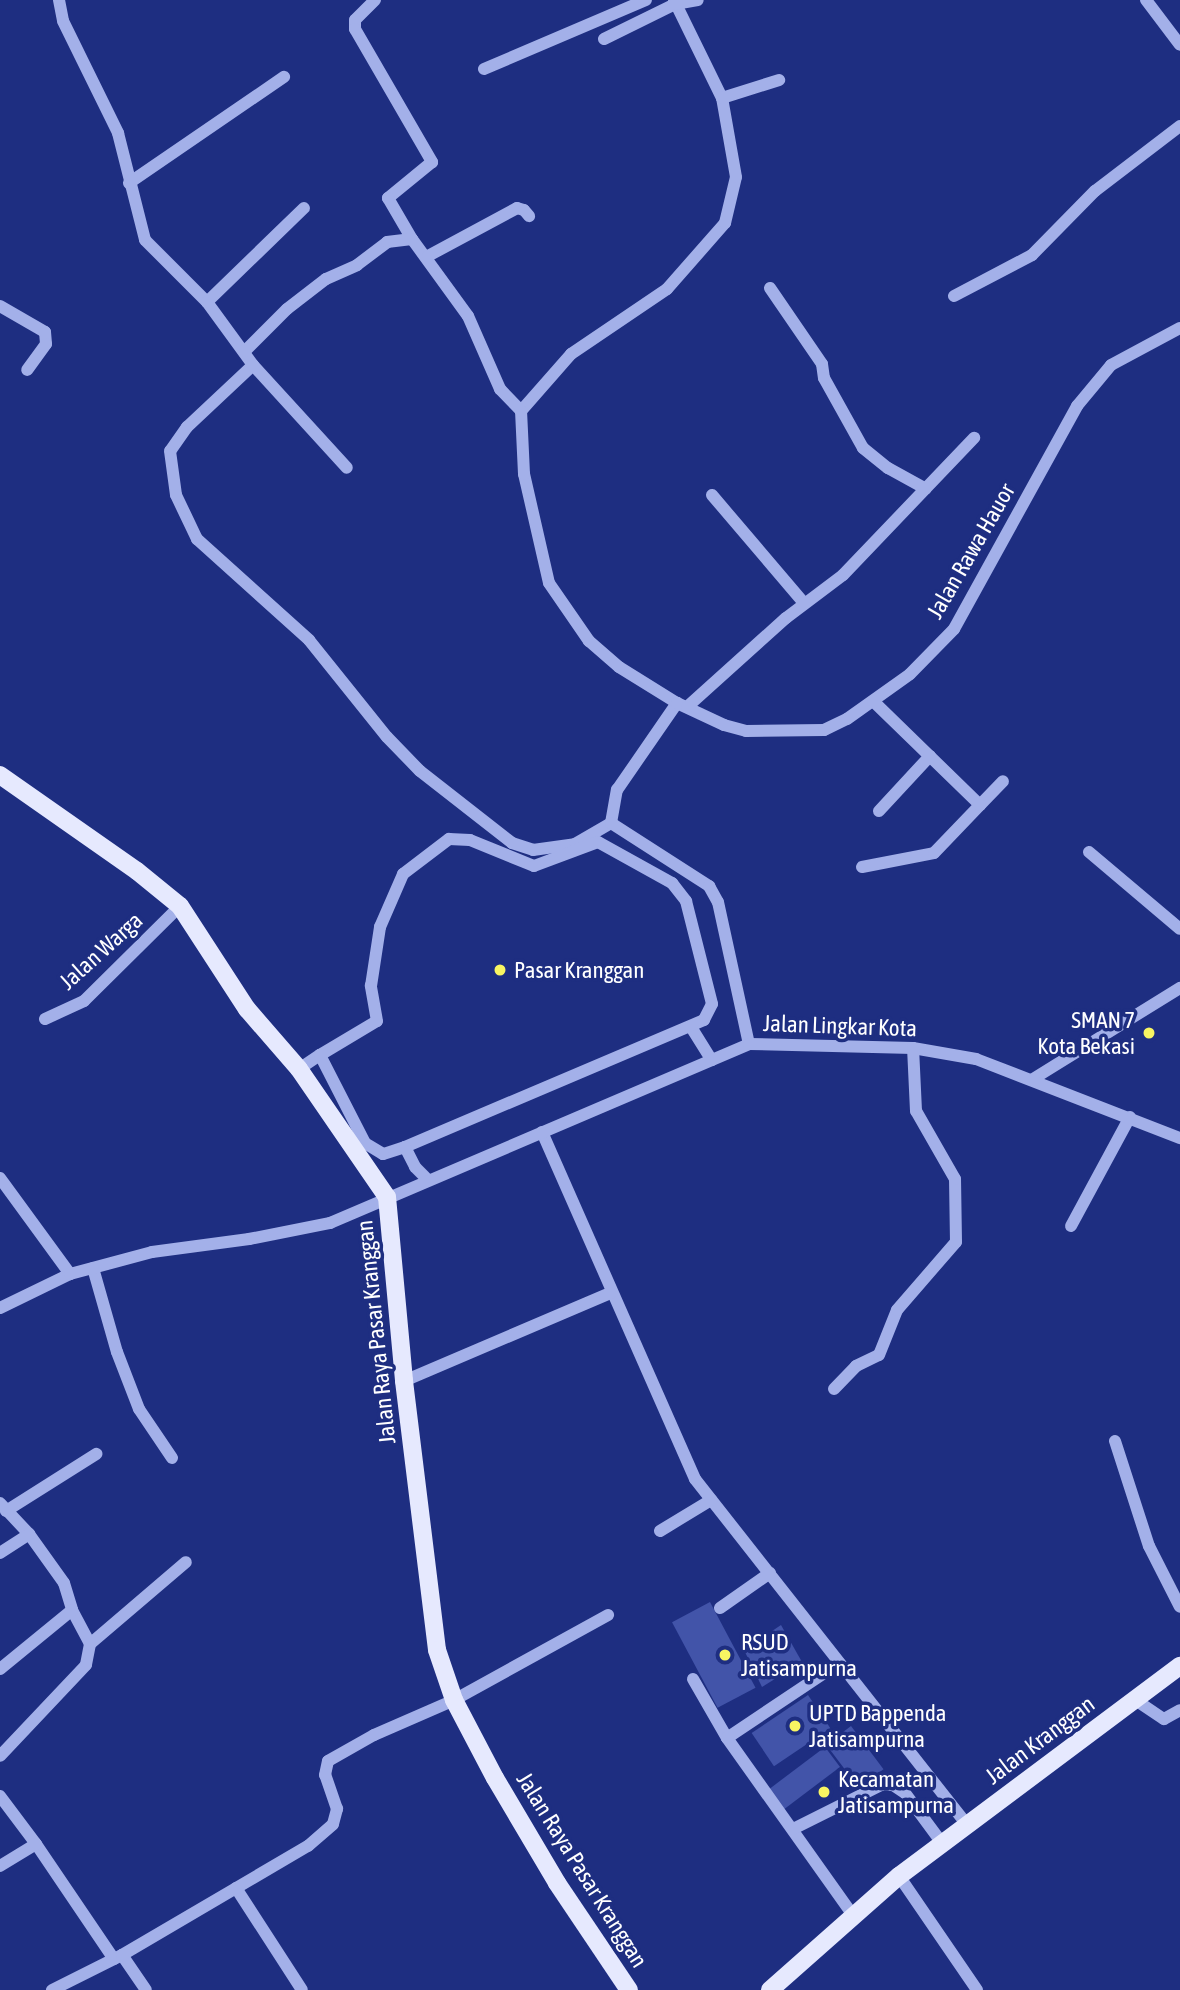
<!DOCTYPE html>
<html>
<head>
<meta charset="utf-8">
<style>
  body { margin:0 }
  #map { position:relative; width:1180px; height:1990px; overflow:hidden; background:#1e2e81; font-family:"Asap Condensed",sans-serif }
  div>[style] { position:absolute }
  .building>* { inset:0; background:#4254a9; transform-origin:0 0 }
  .minor>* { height:12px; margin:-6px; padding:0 6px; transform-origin:6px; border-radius:6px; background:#a3b0e9 }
  .major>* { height:18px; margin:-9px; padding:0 9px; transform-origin:9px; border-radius:9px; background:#e6e9fe }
  .dots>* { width:19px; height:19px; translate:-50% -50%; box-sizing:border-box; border:4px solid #1e2e81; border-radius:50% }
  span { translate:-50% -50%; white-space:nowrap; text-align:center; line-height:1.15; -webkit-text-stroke:7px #1e2e81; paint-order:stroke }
  .street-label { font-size:23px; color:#fff }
  .poi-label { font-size:23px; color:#fff }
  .left { translate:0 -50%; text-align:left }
  .right { translate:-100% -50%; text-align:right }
</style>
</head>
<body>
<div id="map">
  <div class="building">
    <i style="left:710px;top:1602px;width:97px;height:43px;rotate:62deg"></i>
    <i style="clip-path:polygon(781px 1625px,802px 1662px,762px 1687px,744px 1650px)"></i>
    <i style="left:808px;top:1695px;width:40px;height:68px;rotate:56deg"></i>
    <i style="left:851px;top:1726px;width:54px;height:31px;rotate:53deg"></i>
    <i style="left:825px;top:1747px;width:25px;height:73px;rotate:53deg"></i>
  </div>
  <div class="minor">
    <i style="left:59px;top:0;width:21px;rotate:79deg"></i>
    <i style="left:63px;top:21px;width:125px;rotate:63.8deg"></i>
    <i style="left:118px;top:133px;width:110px;rotate:75.8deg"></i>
    <i style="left:145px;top:240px;width:88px;rotate:45deg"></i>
    <i style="left:207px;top:302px;width:78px;rotate:53.9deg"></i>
    <i style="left:253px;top:365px;width:91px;rotate:136.8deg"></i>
    <i style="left:187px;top:427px;width:29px;rotate:125deg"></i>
    <i style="left:170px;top:451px;width:44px;rotate:82.2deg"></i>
    <i style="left:176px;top:495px;width:49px;rotate:64.5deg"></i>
    <i style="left:197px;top:539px;width:151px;rotate:42deg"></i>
    <i style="left:309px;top:640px;width:124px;rotate:51.2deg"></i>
    <i style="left:387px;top:737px;width:47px;rotate:45.9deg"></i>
    <i style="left:420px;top:771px;width:117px;rotate:38deg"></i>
    <i style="left:512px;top:843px;width:22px;rotate:18deg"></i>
    <i style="left:533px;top:850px;width:42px;rotate:-8.1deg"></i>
    <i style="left:575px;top:844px;width:42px;rotate:-30.3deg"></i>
    <i style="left:611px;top:823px;width:34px;rotate:-80deg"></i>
    <i style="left:617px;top:790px;width:106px;rotate:-55.4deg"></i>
    <i style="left:677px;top:703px;width:68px;rotate:-148.2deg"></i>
    <i style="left:619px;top:667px;width:40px;rotate:-139deg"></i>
    <i style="left:589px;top:641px;width:70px;rotate:-124.6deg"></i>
    <i style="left:549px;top:583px;width:112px;rotate:-102.9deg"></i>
    <i style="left:524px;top:474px;width:63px;rotate:-92.7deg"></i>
    <i style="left:521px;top:411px;width:76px;rotate:-48.7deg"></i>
    <i style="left:571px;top:354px;width:116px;rotate:-34.1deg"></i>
    <i style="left:667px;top:289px;width:88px;rotate:-48.7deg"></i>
    <i style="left:725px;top:223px;width:47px;rotate:-76.6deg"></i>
    <i style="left:736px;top:177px;width:80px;rotate:-100deg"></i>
    <i style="left:722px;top:98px;width:109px;rotate:-116.1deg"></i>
    <i style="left:375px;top:0;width:28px;rotate:135deg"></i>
    <i style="left:355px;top:20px;width:9px;rotate:90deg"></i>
    <i style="left:355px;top:29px;width:154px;rotate:59.9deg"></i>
    <i style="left:432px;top:162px;width:57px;rotate:140.7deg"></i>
    <i style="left:388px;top:198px;width:48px;rotate:59.7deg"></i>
    <i style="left:412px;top:239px;width:95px;rotate:54deg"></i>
    <i style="left:468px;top:316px;width:80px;rotate:66.3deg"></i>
    <i style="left:500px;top:389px;width:30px;rotate:46deg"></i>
    <i style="left:1146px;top:0;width:56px;rotate:52.9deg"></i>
    <i style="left:604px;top:39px;width:79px;rotate:-26.2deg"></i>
    <i style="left:675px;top:4px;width:23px;rotate:-10deg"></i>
    <i style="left:484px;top:69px;width:176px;rotate:-23.1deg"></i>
    <i style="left:722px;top:98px;width:60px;rotate:-17.5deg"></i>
    <i style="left:129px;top:183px;width:188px;rotate:-34.4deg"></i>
    <i style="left:428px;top:256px;width:101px;rotate:-28.3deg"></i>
    <i style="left:517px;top:208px;width:7px;rotate:16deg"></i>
    <i style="left:524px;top:210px;width:8px;rotate:50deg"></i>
    <i style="left:770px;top:288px;width:92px;rotate:55.6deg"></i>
    <i style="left:822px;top:364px;width:14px;rotate:82deg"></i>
    <i style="left:824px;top:378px;width:80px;rotate:60.9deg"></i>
    <i style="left:863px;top:448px;width:32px;rotate:39deg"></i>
    <i style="left:888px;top:468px;width:43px;rotate:28.9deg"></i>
    <i style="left:954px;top:296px;width:88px;rotate:-27.7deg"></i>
    <i style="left:1032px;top:255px;width:90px;rotate:-45.5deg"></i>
    <i style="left:1095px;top:191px;width:107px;rotate:-37.4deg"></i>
    <i style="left:207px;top:302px;width:135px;rotate:-44.1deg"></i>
    <i style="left:0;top:306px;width:52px;rotate:30deg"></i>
    <i style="left:45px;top:332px;width:12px;rotate:85deg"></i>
    <i style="left:46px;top:344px;width:32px;rotate:126deg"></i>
    <i style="left:245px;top:351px;width:59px;rotate:-45deg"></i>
    <i style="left:287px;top:309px;width:49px;rotate:-37.6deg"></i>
    <i style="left:326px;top:279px;width:34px;rotate:-24deg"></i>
    <i style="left:357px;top:265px;width:38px;rotate:-37deg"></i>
    <i style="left:387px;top:242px;width:25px;rotate:-7deg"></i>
    <i style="left:253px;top:365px;width:139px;rotate:47.6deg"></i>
    <i style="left:712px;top:495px;width:142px;rotate:49.6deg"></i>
    <i style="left:677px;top:703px;width:52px;rotate:25.1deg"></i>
    <i style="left:724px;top:725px;width:23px;rotate:15deg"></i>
    <i style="left:746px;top:731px;width:78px;rotate:-0.7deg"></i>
    <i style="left:824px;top:730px;width:25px;rotate:-26deg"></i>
    <i style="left:847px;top:719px;width:77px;rotate:-35.5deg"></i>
    <i style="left:910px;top:674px;width:63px;rotate:-45.6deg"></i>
    <i style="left:954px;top:629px;width:255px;rotate:-61.1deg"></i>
    <i style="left:1077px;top:406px;width:53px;rotate:-50.3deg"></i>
    <i style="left:1111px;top:365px;width:78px;rotate:-28.2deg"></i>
    <i style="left:687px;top:707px;width:133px;rotate:-42deg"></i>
    <i style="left:786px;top:618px;width:71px;rotate:-37deg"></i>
    <i style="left:843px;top:575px;width:190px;rotate:-46.3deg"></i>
    <i style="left:980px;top:805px;width:33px;rotate:-46deg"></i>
    <i style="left:879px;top:811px;width:75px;rotate:-47.2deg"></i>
    <i style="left:611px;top:823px;width:117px;rotate:32.7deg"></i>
    <i style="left:709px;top:886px;width:18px;rotate:61deg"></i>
    <i style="left:718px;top:902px;width:145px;rotate:77.7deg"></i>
    <i style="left:1089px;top:852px;width:119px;rotate:40.2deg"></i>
    <i style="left:862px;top:867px;width:73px;rotate:-11deg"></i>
    <i style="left:934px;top:853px;width:66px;rotate:-46.2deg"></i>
    <i style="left:980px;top:805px;width:149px;rotate:-135.8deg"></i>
    <i style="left:45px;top:1019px;width:43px;rotate:-24.8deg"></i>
    <i style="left:84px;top:1001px;width:135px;rotate:-44.7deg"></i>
    <i style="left:691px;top:1027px;width:39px;rotate:58deg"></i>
    <i style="left:299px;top:1069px;width:25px;rotate:-34deg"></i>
    <i style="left:320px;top:1055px;width:66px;rotate:-30.8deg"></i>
    <i style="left:377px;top:1021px;width:36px;rotate:-100deg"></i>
    <i style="left:371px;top:986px;width:60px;rotate:-81.3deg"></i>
    <i style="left:380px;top:927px;width:58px;rotate:-66.5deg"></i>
    <i style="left:403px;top:874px;width:58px;rotate:-37.3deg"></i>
    <i style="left:449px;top:839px;width:21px;rotate:3deg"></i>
    <i style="left:470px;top:840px;width:69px;rotate:22.1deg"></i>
    <i style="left:534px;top:866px;width:68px;rotate:-20.6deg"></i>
    <i style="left:598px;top:842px;width:85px;rotate:29deg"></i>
    <i style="left:672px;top:883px;width:23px;rotate:52deg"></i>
    <i style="left:686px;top:901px;width:106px;rotate:75.8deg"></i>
    <i style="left:712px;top:1004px;width:18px;rotate:117deg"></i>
    <i style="left:704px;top:1020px;width:325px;rotate:157deg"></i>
    <i style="left:405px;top:1147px;width:23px;rotate:162deg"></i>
    <i style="left:383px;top:1154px;width:21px;rotate:-149deg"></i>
    <i style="left:365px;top:1143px;width:99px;rotate:-117.1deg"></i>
    <i style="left:1033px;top:1079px;width:173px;rotate:-31.8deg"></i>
    <i style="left:542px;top:1132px;width:379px;rotate:66.2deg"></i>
    <i style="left:695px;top:1479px;width:440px;rotate:51.8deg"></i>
    <i style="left:405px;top:1147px;width:22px;rotate:63deg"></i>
    <i style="left:415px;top:1167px;width:18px;rotate:45deg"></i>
    <i style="left:0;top:1178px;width:119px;rotate:53.9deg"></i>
    <i style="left:1071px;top:1226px;width:124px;rotate:-61.6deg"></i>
    <i style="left:93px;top:1268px;width:87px;rotate:74.1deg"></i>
    <i style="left:117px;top:1352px;width:61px;rotate:68.9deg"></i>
    <i style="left:139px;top:1409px;width:59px;rotate:56deg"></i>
    <i style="left:0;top:1308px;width:78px;rotate:-25.9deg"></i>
    <i style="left:70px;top:1274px;width:85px;rotate:-15deg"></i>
    <i style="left:152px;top:1252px;width:98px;rotate:-7.6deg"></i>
    <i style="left:249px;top:1239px;width:83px;rotate:-11.2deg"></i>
    <i style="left:330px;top:1223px;width:456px;rotate:-23.1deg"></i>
    <i style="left:749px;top:1044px;width:164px;rotate:1.4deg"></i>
    <i style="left:913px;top:1048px;width:64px;rotate:9.9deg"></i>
    <i style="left:976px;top:1059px;width:219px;rotate:21.2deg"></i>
    <i style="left:404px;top:1381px;width:224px;rotate:-23.1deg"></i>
    <i style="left:834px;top:1389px;width:32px;rotate:-46deg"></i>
    <i style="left:856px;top:1366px;width:25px;rotate:-26deg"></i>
    <i style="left:879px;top:1355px;width:48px;rotate:-68.2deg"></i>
    <i style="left:897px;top:1310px;width:90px;rotate:-49.1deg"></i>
    <i style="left:956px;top:1242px;width:63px;rotate:-90.9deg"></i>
    <i style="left:955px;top:1179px;width:78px;rotate:-119.8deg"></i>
    <i style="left:916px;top:1111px;width:63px;rotate:-92.7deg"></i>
    <i style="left:1115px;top:1441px;width:110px;rotate:72.1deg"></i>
    <i style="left:1149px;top:1546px;width:68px;rotate:63.1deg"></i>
    <i style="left:0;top:1503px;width:42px;rotate:46.9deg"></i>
    <i style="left:29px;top:1534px;width:60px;rotate:54.5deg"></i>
    <i style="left:64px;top:1583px;width:28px;rotate:73deg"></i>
    <i style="left:72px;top:1610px;width:38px;rotate:62deg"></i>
    <i style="left:90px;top:1644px;width:21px;rotate:101deg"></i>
    <i style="left:86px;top:1665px;width:125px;rotate:133.4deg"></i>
    <i style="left:6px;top:1511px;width:107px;rotate:-32.3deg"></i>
    <i style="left:660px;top:1531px;width:60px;rotate:-31.3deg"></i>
    <i style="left:0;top:1553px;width:35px;rotate:-33deg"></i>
    <i style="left:720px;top:1608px;width:61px;rotate:-35deg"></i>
    <i style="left:90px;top:1644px;width:126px;rotate:-40.5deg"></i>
    <i style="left:0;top:1669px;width:93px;rotate:-39.3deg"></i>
    <i style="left:693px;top:1679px;width:68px;rotate:60deg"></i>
    <i style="left:727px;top:1738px;width:217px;rotate:54.6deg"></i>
    <i style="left:1134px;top:1699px;width:36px;rotate:34deg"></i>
    <i style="left:1164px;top:1719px;width:18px;rotate:-29deg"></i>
    <i style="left:727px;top:1738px;width:135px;rotate:-33.8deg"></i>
    <i style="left:0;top:1796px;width:60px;rotate:53.1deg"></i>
    <i style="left:36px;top:1844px;width:139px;rotate:55.9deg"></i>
    <i style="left:793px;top:1829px;width:101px;rotate:-26.6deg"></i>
    <i style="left:883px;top:1784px;width:10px;rotate:6deg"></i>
    <i style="left:893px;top:1785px;width:14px;rotate:34deg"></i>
    <i style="left:905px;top:1793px;width:62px;rotate:53.5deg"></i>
    <i style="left:0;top:1866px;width:42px;rotate:-31.4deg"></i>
    <i style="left:899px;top:1876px;width:138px;rotate:55.6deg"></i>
    <i style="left:236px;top:1888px;width:121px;rotate:57.1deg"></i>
    <i style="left:122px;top:1955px;width:42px;rotate:55.6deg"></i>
    <i style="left:52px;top:1990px;width:78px;rotate:-26.6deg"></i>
    <i style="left:122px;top:1955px;width:216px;rotate:-30.4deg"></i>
    <i style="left:308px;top:1846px;width:33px;rotate:-41deg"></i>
    <i style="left:333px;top:1824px;width:16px;rotate:-75deg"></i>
    <i style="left:337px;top:1809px;width:36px;rotate:-109deg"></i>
    <i style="left:325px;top:1775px;width:14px;rotate:-78deg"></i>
    <i style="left:328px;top:1761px;width:53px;rotate:-29.5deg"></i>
    <i style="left:374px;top:1735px;width:87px;rotate:-23.6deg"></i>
    <i style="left:454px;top:1700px;width:176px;rotate:-28.9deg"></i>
  </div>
  <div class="major">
    <i style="left:0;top:775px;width:167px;rotate:35deg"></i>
    <i style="left:137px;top:871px;width:55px;rotate:39.1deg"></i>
    <i style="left:180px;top:906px;width:123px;rotate:57deg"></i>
    <i style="left:247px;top:1009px;width:79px;rotate:49.1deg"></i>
    <i style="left:299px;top:1069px;width:155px;rotate:55.5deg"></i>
    <i style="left:387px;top:1197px;width:185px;rotate:84.7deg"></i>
    <i style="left:404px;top:1381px;width:271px;rotate:83deg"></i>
    <i style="left:437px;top:1650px;width:53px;rotate:71.2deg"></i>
    <i style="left:454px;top:1700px;width:88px;rotate:62.3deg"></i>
    <i style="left:495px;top:1778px;width:122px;rotate:59.4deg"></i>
    <i style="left:557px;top:1883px;width:129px;rotate:56.1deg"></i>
    <i style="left:770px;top:1990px;width:172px;rotate:-41.5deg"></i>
    <i style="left:899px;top:1876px;width:351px;rotate:-36.8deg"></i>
  </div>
  <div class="dots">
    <i style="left:500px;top:970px;background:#f8f562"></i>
    <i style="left:1149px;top:1033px;background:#f8f562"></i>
    <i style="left:725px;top:1655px;background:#f8f562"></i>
    <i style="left:795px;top:1726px;background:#f8f562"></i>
    <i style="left:824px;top:1792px;background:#f8f562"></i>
  </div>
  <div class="street-label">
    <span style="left:971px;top:551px;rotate:-60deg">Jalan Rawa Hauor</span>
    <span style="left:101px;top:951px;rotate:-42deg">Jalan Warga</span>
    <span style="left:840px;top:1026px;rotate:2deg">Jalan Lingkar Kota</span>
    <span style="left:376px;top:1332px;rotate:-96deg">Jalan Raya Pasar Kranggan</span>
    <span style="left:1040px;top:1740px;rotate:-37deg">Jalan Kranggan</span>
    <span style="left:582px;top:1870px;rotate:58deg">Jalan Raya Pasar Kranggan</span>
  </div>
  <div class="poi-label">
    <span class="left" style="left:514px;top:970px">Pasar Kranggan</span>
    <span class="right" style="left:1135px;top:1033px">SMAN 7<br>Kota Bekasi</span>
    <span class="left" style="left:741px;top:1655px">RSUD<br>Jatisampurna</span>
    <span class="left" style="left:809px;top:1726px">UPTD Bappenda<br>Jatisampurna</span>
    <span class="left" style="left:838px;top:1792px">Kecamatan<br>Jatisampurna</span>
  </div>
</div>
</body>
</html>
